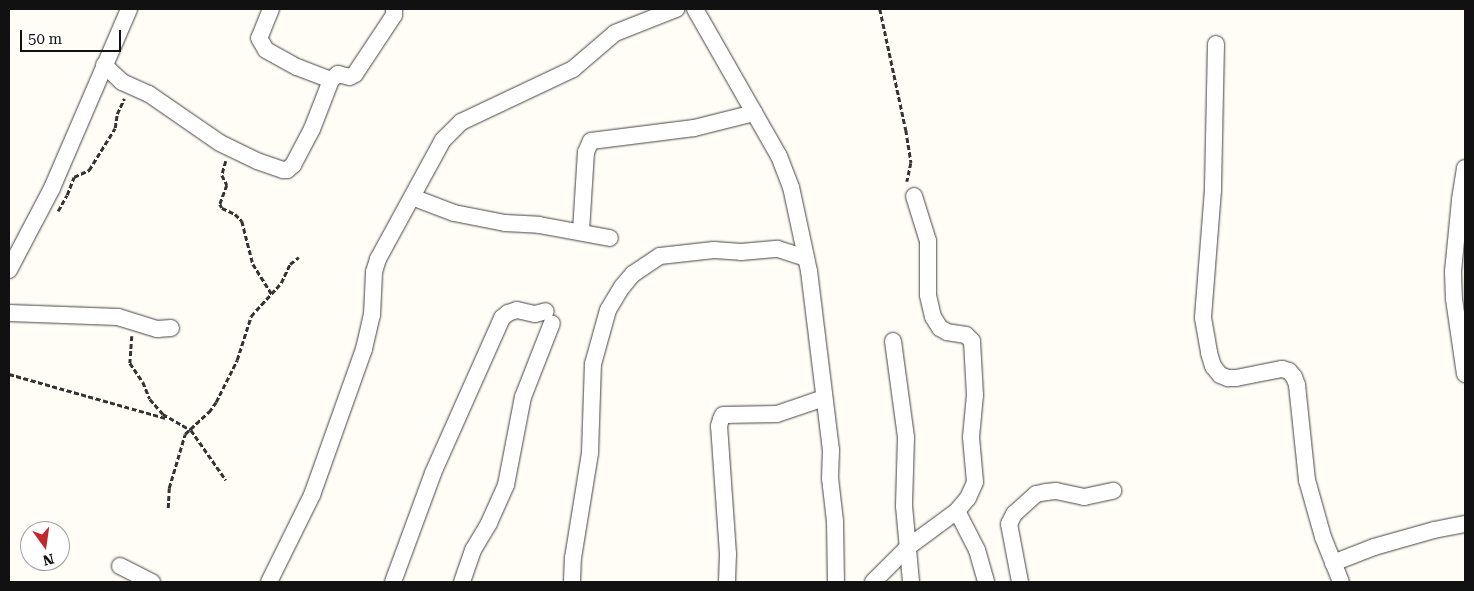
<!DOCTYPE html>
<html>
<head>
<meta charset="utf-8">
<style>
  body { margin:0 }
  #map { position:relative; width:1474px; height:591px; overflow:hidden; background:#fffdf5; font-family:"Roboto Serif",serif }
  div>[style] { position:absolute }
  .path>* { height:2.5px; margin-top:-1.25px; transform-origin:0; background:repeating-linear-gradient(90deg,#333 0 5px,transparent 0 7.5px) }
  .roads { filter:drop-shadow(0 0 1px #444) drop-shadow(0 0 1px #444) }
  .minor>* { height:16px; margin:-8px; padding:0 8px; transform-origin:8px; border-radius:8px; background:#fff }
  span { translate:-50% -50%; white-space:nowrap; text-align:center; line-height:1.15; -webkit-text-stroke:5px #fff; paint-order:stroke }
  .frame { position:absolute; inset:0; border:10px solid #111; pointer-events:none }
  .north { position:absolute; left:20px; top:521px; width:50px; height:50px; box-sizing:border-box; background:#fff; border:1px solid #a0a0a0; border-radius:50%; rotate:166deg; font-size:14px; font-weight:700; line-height:20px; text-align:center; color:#111 }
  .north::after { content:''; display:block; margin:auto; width:18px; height:22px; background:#c4262e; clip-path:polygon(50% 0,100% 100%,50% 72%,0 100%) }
  .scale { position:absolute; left:20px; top:30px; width:101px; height:22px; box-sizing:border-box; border:2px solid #111; border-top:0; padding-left:6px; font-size:15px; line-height:18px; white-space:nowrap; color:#111; -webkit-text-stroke:4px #fff; paint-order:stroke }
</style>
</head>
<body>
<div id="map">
  <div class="path">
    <i style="left:880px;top:9px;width:124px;rotate:77.9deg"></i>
    <i style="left:906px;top:130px;width:33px;rotate:81deg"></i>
    <i style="left:911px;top:163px;width:19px;rotate:102deg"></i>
    <i style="left:226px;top:161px;width:15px;rotate:106deg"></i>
    <i style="left:222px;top:175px;width:11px;rotate:63deg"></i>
    <i style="left:227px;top:185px;width:20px;rotate:110deg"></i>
    <i style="left:220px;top:204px;width:4px;rotate:63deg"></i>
    <i style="left:222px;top:208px;width:14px;rotate:25deg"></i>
    <i style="left:235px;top:214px;width:10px;rotate:45deg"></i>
    <i style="left:242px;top:221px;width:44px;rotate:75.7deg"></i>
    <i style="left:253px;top:264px;width:36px;rotate:58deg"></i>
    <i style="left:58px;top:211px;width:18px;rotate:-61deg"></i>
    <i style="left:67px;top:195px;width:19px;rotate:-69deg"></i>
    <i style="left:74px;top:177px;width:17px;rotate:-25deg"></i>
    <i style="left:89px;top:170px;width:49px;rotate:-58.2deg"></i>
    <i style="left:115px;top:128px;width:14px;rotate:-82deg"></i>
    <i style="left:117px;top:114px;width:17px;rotate:-65deg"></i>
    <i style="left:132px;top:336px;width:27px;rotate:94deg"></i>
    <i style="left:130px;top:363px;width:23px;rotate:56deg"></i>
    <i style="left:143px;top:382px;width:18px;rotate:68deg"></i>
    <i style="left:150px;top:399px;width:20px;rotate:49deg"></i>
    <i style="left:163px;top:414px;width:32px;rotate:30deg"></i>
    <i style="left:191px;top:430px;width:61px;rotate:55deg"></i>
    <i style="left:9px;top:374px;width:163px;rotate:15.7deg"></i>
    <i style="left:168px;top:508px;width:20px;rotate:-87deg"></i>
    <i style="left:169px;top:488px;width:56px;rotate:-73.5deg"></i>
    <i style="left:185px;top:434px;width:33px;rotate:-43deg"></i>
    <i style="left:209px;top:412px;width:12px;rotate:-55deg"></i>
    <i style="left:216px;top:402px;width:47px;rotate:-63.4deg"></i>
    <i style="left:237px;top:360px;width:46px;rotate:-72.3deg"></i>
    <i style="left:251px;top:316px;width:45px;rotate:-47.7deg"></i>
    <i style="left:281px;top:283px;width:21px;rotate:-65deg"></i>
    <i style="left:290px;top:264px;width:11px;rotate:-38deg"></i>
  </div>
  <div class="roads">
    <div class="minor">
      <i style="left:271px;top:9px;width:31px;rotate:112deg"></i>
      <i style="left:259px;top:38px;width:14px;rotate:60deg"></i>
      <i style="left:266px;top:50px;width:35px;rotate:29deg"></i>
      <i style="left:297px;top:67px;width:36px;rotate:21deg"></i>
      <i style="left:695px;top:9px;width:169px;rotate:60.3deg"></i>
      <i style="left:779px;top:156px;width:33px;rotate:69deg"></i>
      <i style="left:791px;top:187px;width:86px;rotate:77.9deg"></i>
      <i style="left:809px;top:271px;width:180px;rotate:83deg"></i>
      <i style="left:831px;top:450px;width:28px;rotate:92deg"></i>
      <i style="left:830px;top:478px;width:43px;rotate:83.4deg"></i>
      <i style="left:835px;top:521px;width:61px;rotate:89.1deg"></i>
      <i style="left:1216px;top:44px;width:146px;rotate:91.2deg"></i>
      <i style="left:1213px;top:190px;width:128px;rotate:94.5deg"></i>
      <i style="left:1203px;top:318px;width:36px;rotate:80deg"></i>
      <i style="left:1209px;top:353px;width:14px;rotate:73deg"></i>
      <i style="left:1213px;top:366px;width:11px;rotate:52deg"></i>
      <i style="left:1220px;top:375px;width:9px;rotate:21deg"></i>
      <i style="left:1228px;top:378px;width:8px"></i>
      <i style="left:1236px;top:378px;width:47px;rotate:-11.1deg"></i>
      <i style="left:1282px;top:369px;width:7px;rotate:16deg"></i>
      <i style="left:1289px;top:371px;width:8px;rotate:50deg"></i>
      <i style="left:1294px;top:377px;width:9px;rotate:69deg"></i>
      <i style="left:1297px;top:385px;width:96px;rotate:84deg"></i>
      <i style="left:1307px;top:480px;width:59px;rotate:74.3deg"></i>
      <i style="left:1323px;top:537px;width:48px;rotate:68.2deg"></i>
      <i style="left:104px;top:65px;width:25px;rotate:43deg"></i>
      <i style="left:122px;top:82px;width:30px;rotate:24deg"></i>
      <i style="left:149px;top:94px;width:86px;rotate:34.6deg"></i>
      <i style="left:220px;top:143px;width:41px;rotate:25.9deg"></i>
      <i style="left:257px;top:161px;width:28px;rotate:19deg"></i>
      <i style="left:283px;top:170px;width:4px"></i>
      <i style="left:287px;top:170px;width:8px;rotate:-40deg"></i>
      <i style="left:293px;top:165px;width:41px;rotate:-62.2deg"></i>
      <i style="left:312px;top:129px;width:53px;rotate:-68.8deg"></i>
      <i style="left:331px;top:80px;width:9px;rotate:-41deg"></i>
      <i style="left:338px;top:74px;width:12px;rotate:14deg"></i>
      <i style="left:350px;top:77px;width:6px;rotate:-31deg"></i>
      <i style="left:355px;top:74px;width:71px;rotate:-56.5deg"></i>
      <i style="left:394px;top:15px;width:6px;rotate:-90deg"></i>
      <i style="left:1465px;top:168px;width:32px;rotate:99deg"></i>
      <i style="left:1460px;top:200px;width:72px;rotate:95.6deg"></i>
      <i style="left:1453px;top:272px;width:27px;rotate:88deg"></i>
      <i style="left:1454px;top:299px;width:76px;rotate:81.7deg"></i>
      <i style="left:412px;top:197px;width:45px;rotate:20.9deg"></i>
      <i style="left:454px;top:213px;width:52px;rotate:11.1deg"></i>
      <i style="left:505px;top:223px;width:34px;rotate:3deg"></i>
      <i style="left:539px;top:225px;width:72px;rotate:10.4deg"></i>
      <i style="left:581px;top:231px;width:79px;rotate:-86.4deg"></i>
      <i style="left:586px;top:152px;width:12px;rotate:-66deg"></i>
      <i style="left:591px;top:141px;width:104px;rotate:-7.2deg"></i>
      <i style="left:694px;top:128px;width:62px;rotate:-14deg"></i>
      <i style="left:9px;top:270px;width:93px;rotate:-62.3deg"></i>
      <i style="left:52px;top:188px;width:195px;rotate:-66.7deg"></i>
      <i style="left:9px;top:313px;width:109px;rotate:2.1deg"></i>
      <i style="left:118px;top:317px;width:41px;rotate:17.1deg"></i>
      <i style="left:157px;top:329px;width:14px;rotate:-4deg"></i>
      <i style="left:893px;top:341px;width:97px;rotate:82.3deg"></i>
      <i style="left:906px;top:437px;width:69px;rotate:91.7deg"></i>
      <i style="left:904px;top:506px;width:76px;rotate:84.7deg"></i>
      <i style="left:957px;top:511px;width:44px;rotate:62.9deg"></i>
      <i style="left:977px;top:550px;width:33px;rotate:74deg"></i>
      <i style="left:1333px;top:563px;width:44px;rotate:-21.3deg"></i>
      <i style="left:1374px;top:547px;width:62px;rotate:-15.8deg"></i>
      <i style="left:1434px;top:530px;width:32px;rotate:-11deg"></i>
      <i style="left:120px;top:566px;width:36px;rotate:27deg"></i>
      <i style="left:269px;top:582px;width:97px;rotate:-63.7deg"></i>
      <i style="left:312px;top:495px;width:155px;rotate:-70.4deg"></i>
      <i style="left:364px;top:349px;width:35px;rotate:-77deg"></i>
      <i style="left:372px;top:315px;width:43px;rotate:-87.3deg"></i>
      <i style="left:374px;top:272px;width:14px;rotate:-73deg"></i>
      <i style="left:378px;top:259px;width:136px;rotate:-61.4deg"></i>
      <i style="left:443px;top:140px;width:25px;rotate:-45deg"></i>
      <i style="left:461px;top:122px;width:124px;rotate:-25.3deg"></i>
      <i style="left:573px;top:69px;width:55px;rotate:-40.6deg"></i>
      <i style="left:615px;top:33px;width:66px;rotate:-21.5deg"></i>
      <i style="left:393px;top:582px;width:116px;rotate:-69.8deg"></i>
      <i style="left:433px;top:473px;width:170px;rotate:-66deg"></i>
      <i style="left:502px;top:318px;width:8px;rotate:-40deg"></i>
      <i style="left:508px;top:313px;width:9px;rotate:-18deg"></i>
      <i style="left:517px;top:310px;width:18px;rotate:13deg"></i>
      <i style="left:535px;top:314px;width:11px;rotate:-15deg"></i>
      <i style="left:462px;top:582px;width:34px;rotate:-71deg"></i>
      <i style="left:473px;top:550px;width:31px;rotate:-59deg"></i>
      <i style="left:489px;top:523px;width:42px;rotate:-65.9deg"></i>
      <i style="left:506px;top:485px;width:90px;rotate:-79.1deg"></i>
      <i style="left:523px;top:397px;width:79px;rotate:-68.6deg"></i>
      <i style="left:572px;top:582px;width:24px;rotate:-88deg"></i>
      <i style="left:573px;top:558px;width:106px;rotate:-80.8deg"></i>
      <i style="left:590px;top:453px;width:89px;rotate:-88.1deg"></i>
      <i style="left:593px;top:364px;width:56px;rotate:-74.5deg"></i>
      <i style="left:608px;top:310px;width:27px;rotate:-59deg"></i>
      <i style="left:622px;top:287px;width:17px;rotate:-50deg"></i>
      <i style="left:633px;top:274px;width:32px;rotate:-34deg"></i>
      <i style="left:660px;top:256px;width:54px;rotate:-6.3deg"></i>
      <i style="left:714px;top:250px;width:27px;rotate:4deg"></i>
      <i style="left:741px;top:252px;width:37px;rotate:-5deg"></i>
      <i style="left:778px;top:249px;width:29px;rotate:18deg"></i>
      <i style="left:727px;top:582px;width:28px;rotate:-88deg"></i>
      <i style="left:728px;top:554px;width:128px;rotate:-94deg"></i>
      <i style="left:719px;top:426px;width:7px;rotate:-74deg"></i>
      <i style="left:721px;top:419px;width:4px;rotate:-63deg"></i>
      <i style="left:723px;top:415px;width:54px;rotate:-1.1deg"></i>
      <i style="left:777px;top:414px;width:50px;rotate:-18.8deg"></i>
      <i style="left:873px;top:582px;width:49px;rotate:-45deg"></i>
      <i style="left:908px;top:547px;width:61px;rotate:-36.3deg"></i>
      <i style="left:957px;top:511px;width:17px;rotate:-50deg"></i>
      <i style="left:968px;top:498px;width:17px;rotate:-66deg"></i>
      <i style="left:975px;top:482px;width:45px;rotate:-95.1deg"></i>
      <i style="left:971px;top:437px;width:42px;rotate:-84.6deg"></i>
      <i style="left:975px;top:395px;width:54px;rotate:-93.2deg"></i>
      <i style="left:972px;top:341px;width:8px;rotate:-135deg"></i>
      <i style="left:966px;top:335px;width:19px;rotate:-171deg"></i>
      <i style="left:947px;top:332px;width:8px;rotate:-150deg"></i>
      <i style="left:940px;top:328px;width:13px;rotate:-122deg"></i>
      <i style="left:933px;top:317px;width:23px;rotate:-103deg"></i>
      <i style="left:928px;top:295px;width:54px;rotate:-90deg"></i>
      <i style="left:928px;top:241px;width:47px;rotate:-107.3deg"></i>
      <i style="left:1020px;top:582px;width:59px;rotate:-100.7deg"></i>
      <i style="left:1009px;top:524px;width:11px;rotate:-63deg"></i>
      <i style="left:1014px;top:514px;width:30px;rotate:-42deg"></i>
      <i style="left:1036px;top:494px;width:10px;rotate:-11deg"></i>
      <i style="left:1046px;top:492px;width:10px;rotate:-6deg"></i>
      <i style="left:1056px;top:491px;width:29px;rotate:12deg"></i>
      <i style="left:1084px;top:497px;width:30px;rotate:-12deg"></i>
    </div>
  </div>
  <div class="frame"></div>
  <div class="north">N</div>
  <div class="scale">50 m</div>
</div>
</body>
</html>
